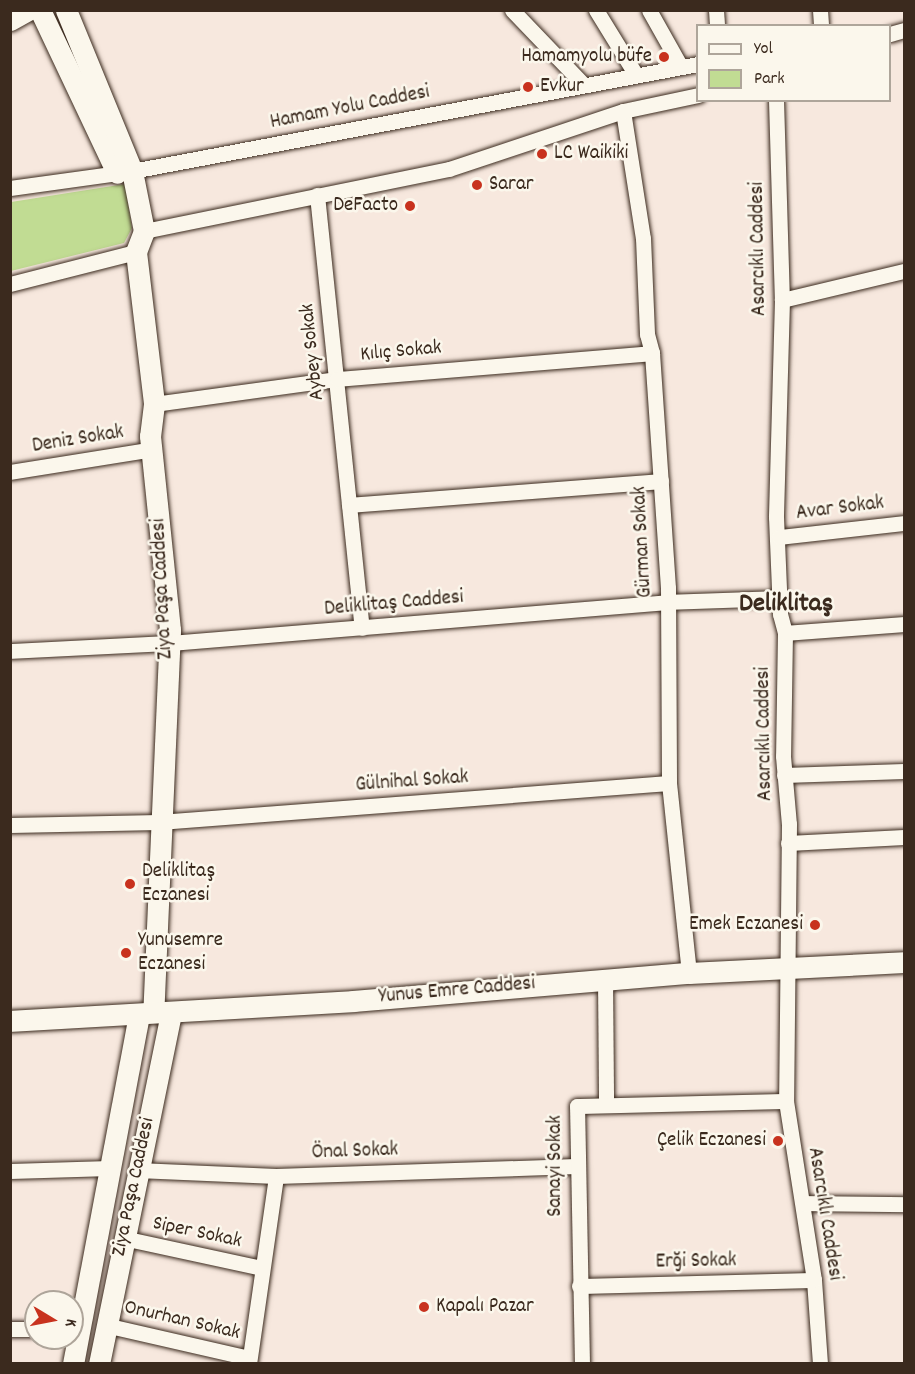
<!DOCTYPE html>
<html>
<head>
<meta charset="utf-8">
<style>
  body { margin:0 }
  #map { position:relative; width:915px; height:1374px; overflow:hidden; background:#f7e8de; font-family:Dekko,sans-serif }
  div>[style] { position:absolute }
  .green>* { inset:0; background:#c1dc93 }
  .roads { filter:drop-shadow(0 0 2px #3b2a1e) drop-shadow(0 0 2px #3b2a1e) }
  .street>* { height:15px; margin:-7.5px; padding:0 7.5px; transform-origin:7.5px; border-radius:7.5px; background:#fbf7ec }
  .secondary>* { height:21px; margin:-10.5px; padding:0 10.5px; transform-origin:10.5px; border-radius:10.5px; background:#fbf7ec }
  .tram>* { height:1.5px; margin:-0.75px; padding:0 0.75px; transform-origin:0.75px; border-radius:0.75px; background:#3b2a1e }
  .dots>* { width:16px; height:16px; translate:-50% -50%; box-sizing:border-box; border:3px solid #fbf7ec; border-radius:50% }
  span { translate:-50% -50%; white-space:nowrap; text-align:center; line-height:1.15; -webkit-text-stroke:5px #fbf7ec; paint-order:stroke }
  .poi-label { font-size:21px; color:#3b2a1e }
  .right { translate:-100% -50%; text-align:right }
  .left { translate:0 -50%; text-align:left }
  .street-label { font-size:21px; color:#3b2a1e }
  .district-label { font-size:27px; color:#3b2a1e; font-weight:700 }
  .frame { position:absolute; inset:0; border:12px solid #3b2a1e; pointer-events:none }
  .legend { position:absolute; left:696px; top:24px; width:195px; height:78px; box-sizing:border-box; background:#fbf7ec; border:2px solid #aea59a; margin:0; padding:8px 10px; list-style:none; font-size:18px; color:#3b2a1e }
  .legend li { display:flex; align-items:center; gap:12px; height:30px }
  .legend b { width:30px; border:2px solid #aea59a }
  .north { position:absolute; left:24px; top:1290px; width:60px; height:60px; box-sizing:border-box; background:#fbf7ec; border:2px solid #aea59a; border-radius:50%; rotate:100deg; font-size:16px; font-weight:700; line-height:24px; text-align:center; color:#3b2a1e }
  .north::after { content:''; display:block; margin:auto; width:21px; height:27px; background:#c8321e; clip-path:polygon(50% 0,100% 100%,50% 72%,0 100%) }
</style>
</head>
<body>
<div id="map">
  <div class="green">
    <i style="clip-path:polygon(125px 184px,132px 228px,124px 243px,11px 271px,11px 202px)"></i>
  </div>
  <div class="roads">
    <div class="street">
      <i style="left:512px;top:10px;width:103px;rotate:46.2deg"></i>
      <i style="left:596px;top:10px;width:76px;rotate:58.4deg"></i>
      <i style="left:649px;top:10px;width:65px;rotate:60.7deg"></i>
      <i style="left:716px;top:10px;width:16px;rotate:86deg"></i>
      <i style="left:820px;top:10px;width:16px;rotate:86deg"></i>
      <i style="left:890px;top:34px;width:15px;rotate:-16deg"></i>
      <i style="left:776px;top:100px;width:200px;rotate:88.3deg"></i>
      <i style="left:782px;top:300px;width:217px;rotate:91.6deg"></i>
      <i style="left:776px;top:517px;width:97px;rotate:87.6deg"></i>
      <i style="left:780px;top:614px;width:20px;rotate:75deg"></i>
      <i style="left:785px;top:633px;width:123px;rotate:90.9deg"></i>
      <i style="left:783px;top:756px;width:68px;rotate:85deg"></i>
      <i style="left:789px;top:824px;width:277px;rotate:90.6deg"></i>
      <i style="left:786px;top:1101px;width:181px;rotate:81.1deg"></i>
      <i style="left:814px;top:1280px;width:84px;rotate:85.9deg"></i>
      <i style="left:623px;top:111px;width:129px;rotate:81.1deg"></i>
      <i style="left:643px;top:238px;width:96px;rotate:87.6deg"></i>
      <i style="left:647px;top:334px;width:20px;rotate:75deg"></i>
      <i style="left:652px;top:353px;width:236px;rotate:86.1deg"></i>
      <i style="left:668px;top:588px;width:195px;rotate:89.7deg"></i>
      <i style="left:669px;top:783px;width:191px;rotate:84deg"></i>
      <i style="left:10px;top:188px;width:123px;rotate:-7.9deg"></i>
      <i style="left:132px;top:171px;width:576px;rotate:-10.71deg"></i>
      <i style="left:317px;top:195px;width:435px;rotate:84.1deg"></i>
      <i style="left:144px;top:231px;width:311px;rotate:-11.5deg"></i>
      <i style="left:449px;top:169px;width:183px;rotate:-18.4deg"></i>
      <i style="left:623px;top:111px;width:77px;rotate:-12deg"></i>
      <i style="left:10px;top:284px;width:130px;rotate:-14.3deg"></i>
      <i style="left:782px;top:300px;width:125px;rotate:-13.4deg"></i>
      <i style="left:154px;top:404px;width:185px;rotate:-7.8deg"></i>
      <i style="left:337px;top:379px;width:316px;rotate:-4.7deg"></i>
      <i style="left:10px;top:472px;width:145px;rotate:-9.1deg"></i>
      <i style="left:349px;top:505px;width:313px;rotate:-4.4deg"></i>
      <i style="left:779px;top:537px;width:126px;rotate:-6.4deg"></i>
      <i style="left:785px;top:633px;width:119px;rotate:-4.3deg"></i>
      <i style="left:10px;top:651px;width:160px;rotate:-2.9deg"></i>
      <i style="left:170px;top:643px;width:499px;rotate:-4.7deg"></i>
      <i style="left:667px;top:602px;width:114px;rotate:-2deg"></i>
      <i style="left:784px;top:775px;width:120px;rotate:-1.9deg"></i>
      <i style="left:10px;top:825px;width:149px;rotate:-1.2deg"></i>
      <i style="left:159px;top:822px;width:511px;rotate:-4.37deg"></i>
      <i style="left:788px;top:843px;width:116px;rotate:-3deg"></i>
      <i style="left:605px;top:978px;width:126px;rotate:89.5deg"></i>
      <i style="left:137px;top:1170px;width:139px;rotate:2.5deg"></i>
      <i style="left:276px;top:1176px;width:300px;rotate:-1.9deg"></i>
      <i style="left:10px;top:1171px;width:100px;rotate:-1.7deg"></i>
      <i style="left:804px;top:1203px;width:100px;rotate:0.6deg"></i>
      <i style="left:123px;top:1238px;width:142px;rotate:12.2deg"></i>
      <i style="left:579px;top:1286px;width:235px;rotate:-1.5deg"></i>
      <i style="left:105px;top:1325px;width:148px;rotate:12.9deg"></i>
      <i style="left:10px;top:1329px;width:26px"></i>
      <i style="left:249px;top:1364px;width:190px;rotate:-81.8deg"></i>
      <i style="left:582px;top:1364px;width:258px;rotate:-91.1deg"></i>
      <i style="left:577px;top:1106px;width:209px;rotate:-1.4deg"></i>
    </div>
    <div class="secondary">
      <i style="left:40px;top:10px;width:180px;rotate:64.7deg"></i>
      <i style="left:66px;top:10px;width:174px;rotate:67.7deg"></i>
      <i style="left:132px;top:171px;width:61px;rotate:78.7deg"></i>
      <i style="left:144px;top:231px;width:22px;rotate:111deg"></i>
      <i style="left:136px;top:252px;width:153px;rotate:83.2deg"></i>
      <i style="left:154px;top:404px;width:32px;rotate:97deg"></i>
      <i style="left:150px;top:436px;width:195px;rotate:84.1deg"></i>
      <i style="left:170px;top:630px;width:382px;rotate:92.5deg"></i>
      <i style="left:10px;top:20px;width:21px;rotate:-29deg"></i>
      <i style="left:10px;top:1021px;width:344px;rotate:-3.3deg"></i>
      <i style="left:353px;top:1001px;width:337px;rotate:-4.8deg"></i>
      <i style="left:689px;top:973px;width:215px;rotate:-2.9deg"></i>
      <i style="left:73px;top:1364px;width:356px;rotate:-79.3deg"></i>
      <i style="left:99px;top:1364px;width:359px;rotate:-78.4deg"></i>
    </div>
  </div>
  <div class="tram">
    <i style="left:10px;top:12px;width:4px;rotate:-34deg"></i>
  </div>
  <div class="dots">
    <i style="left:664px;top:57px;background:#c8321e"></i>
    <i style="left:528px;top:87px;background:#c8321e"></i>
    <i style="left:542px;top:154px;background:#c8321e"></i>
    <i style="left:477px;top:185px;background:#c8321e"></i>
    <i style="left:410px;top:206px;background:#c8321e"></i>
    <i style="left:130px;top:884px;background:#c8321e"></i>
    <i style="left:815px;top:925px;background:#c8321e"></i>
    <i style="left:126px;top:953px;background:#c8321e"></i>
    <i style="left:778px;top:1141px;background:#c8321e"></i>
    <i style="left:424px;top:1307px;background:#c8321e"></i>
  </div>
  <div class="poi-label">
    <span class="right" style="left:652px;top:57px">Hamamyolu büfe</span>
    <span class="left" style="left:540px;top:87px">Evkur</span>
    <span class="left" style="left:554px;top:154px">LC Waikiki</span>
    <span class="left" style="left:489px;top:185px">Sarar</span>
    <span class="right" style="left:398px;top:206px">DeFacto</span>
    <span class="left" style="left:142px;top:884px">Deliklitaş<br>Eczanesi</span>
    <span class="right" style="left:803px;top:925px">Emek Eczanesi</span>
    <span class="left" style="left:138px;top:953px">Yunusemre<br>Eczanesi</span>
    <span class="right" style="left:766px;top:1141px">Çelik Eczanesi</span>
    <span class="left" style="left:436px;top:1307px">Kapalı Pazar</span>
  </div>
  <div class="street-label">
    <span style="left:350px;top:108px;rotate:-11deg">Hamam Yolu Caddesi</span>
    <span style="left:759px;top:249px;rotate:-91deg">Asarcıklı Caddesi</span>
    <span style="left:313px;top:352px;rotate:-96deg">Aybey Sokak</span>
    <span style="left:401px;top:352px;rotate:-5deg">Kılıç Sokak</span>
    <span style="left:78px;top:440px;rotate:-9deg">Deniz Sokak</span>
    <span style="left:840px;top:509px;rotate:-7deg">Avar Sokak</span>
    <span style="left:643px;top:542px;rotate:-93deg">Gürman Sokak</span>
    <span style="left:163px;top:589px;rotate:-93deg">Ziya Paşa Caddesi</span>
    <span style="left:394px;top:604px;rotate:-5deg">Deliklitaş Caddesi</span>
    <span style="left:765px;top:734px;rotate:-91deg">Asarcıklı Caddesi</span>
    <span style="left:412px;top:782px;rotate:-4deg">Gülnihal Sokak</span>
    <span style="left:457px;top:991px;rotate:-5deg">Yunus Emre Caddesi</span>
    <span style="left:355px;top:1152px;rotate:-2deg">Önal Sokak</span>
    <span style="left:556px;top:1166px;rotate:-90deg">Sanayi Sokak</span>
    <span style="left:134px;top:1187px;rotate:-78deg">Ziya Paşa Caddesi</span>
    <span style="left:824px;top:1214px;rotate:81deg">Asarcıklı Caddesi</span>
    <span style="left:197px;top:1233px;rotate:12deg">Siper Sokak</span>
    <span style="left:696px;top:1262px;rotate:-1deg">Erği Sokak</span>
    <span style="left:182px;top:1321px;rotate:13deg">Onurhan Sokak</span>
  </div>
  <div class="district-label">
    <span style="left:786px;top:605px">Deliklitaş</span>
  </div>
  <div class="frame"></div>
  <ul class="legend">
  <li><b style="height:8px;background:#fbf7ec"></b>Yol</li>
  <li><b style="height:16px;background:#c1dc93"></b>Park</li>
  </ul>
  <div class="north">K</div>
</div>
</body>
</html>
